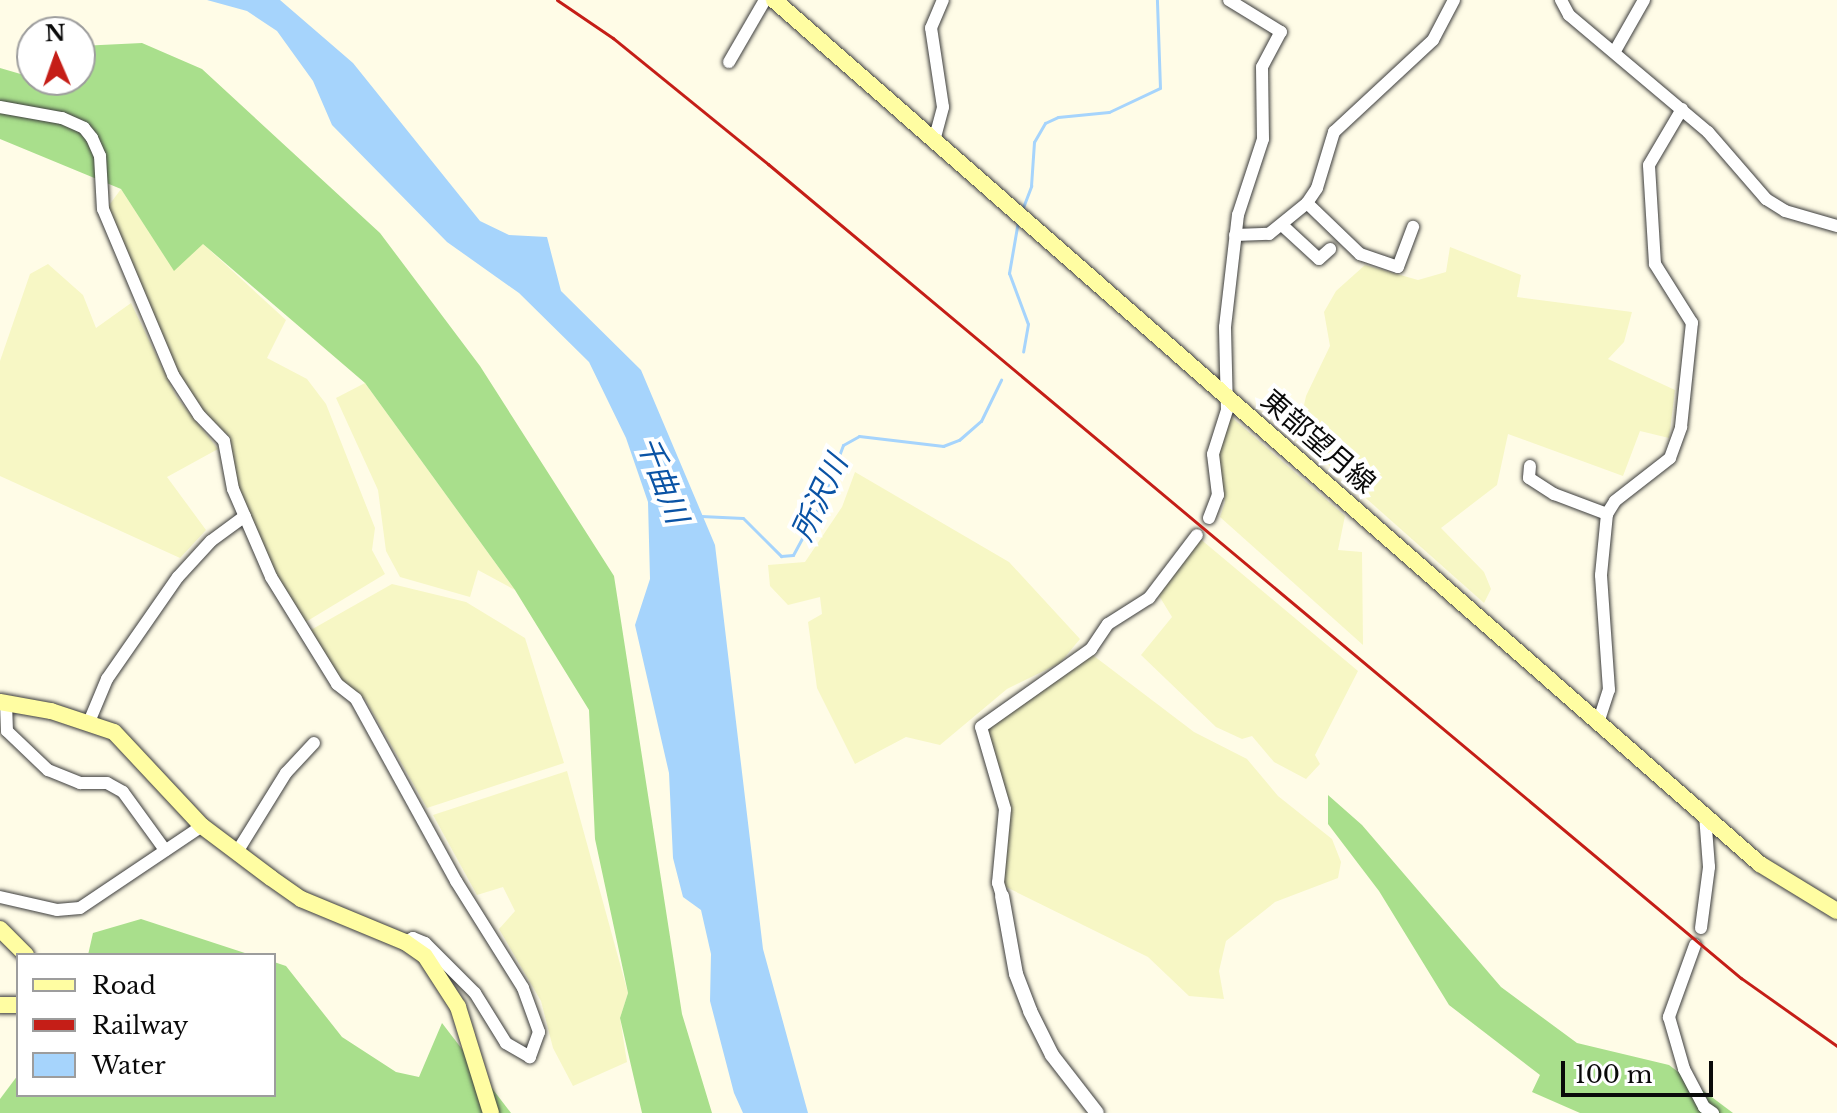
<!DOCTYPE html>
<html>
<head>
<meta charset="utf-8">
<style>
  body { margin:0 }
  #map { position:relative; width:1837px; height:1113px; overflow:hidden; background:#fffce7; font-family:"Libre Baskerville","Noto Sans JP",serif }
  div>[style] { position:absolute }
  .farmland>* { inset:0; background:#f7f7c5 }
  .forest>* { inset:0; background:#a9df8c }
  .water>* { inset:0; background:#a6d4fc }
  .stream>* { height:3px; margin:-1.5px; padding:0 1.5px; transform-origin:1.5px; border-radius:1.5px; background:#a6d4fc }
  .roads { filter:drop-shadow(0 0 2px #3d3d3d) drop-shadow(0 0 2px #3d3d3d) }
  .minor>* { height:12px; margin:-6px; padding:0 6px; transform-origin:6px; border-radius:6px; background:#fff }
  .tertiary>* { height:14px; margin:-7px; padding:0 7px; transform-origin:7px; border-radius:7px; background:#fff }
  .secondary>* { height:16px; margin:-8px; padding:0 8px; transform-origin:8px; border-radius:8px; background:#fffda2 }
  .rail>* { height:3px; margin:-1.5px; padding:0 1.5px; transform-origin:1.5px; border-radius:1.5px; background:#c51e17 }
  span { translate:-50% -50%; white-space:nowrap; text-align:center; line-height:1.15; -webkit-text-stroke:8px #fff; paint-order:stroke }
  .street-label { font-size:28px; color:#0a0a0a }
  .water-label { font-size:30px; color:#0a53a5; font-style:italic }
  .legend { position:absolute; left:16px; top:953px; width:260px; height:144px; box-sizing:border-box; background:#fff; border:2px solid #9d9d9d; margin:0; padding:10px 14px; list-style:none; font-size:24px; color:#0a0a0a }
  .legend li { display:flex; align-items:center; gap:16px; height:40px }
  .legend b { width:40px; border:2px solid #9d9d9d }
  .north { position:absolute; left:16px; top:16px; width:80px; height:80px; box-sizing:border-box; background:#fff; border:2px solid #9d9d9d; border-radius:50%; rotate:358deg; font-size:22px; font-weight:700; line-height:32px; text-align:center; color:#0a0a0a }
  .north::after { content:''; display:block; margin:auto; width:28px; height:36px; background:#c51e17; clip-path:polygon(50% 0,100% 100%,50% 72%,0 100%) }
  .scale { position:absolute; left:1561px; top:1061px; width:152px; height:36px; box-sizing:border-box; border:4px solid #0a0a0a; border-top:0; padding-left:10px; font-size:24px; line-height:28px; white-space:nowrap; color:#0a0a0a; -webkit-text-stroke:6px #fff; paint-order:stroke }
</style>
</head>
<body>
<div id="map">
  <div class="farmland">
    <i style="clip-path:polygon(121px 189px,174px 270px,202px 243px,286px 320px,267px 358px,307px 379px,326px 404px,375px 528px,372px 550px,385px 574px,304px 623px,276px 579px,238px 488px,230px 437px,202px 412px,178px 373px,107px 208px)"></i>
    <i style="clip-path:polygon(1450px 247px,1521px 275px,1517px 297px,1632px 312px,1624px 342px,1608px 359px,1675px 390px,1669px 438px,1640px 431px,1623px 476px,1508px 434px,1497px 485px,1441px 528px,1484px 572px,1491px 589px,1484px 603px,1297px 437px,1306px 396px,1330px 346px,1324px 312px,1336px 291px,1365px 265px,1418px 280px,1446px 272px)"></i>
    <i style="clip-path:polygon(48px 264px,83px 295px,96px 328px,131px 303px,176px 396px,218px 449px,167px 477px,206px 530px,180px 558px,0 476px,0 361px,30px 274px)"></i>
    <i style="clip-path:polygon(365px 383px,515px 590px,478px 570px,470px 597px,400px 577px,386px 551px,378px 490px,336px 398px)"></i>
    <i style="clip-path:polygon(1229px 415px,1345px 516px,1338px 550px,1362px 552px,1363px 645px,1220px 517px,1225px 502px,1216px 446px)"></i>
    <i style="clip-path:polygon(855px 472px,1009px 562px,1080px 639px,1060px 663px,1007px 689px,940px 745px,906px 737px,855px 764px,817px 688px,808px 622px,822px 614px,820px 597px,788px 605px,770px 586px,768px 565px,805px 562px,842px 507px)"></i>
    <i style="clip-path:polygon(1198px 537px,1358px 671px,1315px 755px,1320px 764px,1306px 779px,1274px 762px,1252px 736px,1242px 739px,1216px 727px,1141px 655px,1172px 617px,1158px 594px)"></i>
    <i style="clip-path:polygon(392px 584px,466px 602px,525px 638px,564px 763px,427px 808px,365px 699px,339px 680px,309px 631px)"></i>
    <i style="clip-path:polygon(1090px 653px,1194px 732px,1247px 759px,1278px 796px,1332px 839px,1341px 862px,1338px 878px,1275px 902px,1226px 941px,1219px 971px,1224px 999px,1189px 996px,1148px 957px,998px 883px,1007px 812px,982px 730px)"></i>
    <i style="clip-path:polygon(567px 771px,628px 993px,620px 1018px,627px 1062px,573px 1086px,553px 1048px,541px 1001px,499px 929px,515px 911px,503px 887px,477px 895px,433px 815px)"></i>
  </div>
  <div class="forest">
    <i style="clip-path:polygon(142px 43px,202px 69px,380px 233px,480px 366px,614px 576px,682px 1014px,712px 1113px,642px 1113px,620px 1018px,628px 993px,595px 839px,589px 710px,515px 590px,365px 383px,203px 244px,174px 271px,121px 189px,0 139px,0 68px,24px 75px,32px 57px,32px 80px,80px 80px,80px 46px)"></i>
    <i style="clip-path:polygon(1328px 795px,1362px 825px,1501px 987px,1577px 1043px,1669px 1065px,1733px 1113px,1580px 1113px,1532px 1092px,1540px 1075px,1449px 1005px,1379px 891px,1328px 824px)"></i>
    <i style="clip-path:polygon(141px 919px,251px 955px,88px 955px,93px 933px)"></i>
    <i style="clip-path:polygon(274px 962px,286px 966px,342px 1037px,396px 1072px,419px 1077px,442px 1023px,511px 1113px,0 1113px,0 1099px,18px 1075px,18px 1095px,274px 1095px)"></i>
  </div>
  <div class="water">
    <i style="clip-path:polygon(207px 0,280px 0,353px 63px,480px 221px,509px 235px,547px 237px,561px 291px,641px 370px,715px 545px,763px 949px,808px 1113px,743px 1113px,734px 1093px,710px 1001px,711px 954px,701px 910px,683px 897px,673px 858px,669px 773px,635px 625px,650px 579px,648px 502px,626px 438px,589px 362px,519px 293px,447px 242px,332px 125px,313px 81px,277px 31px,247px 11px)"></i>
  </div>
  <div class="stream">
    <i style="left:1022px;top:210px;width:26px;rotate:-69deg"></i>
    <i style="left:1031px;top:186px;width:44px;rotate:-86.1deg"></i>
    <i style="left:1034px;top:142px;width:22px;rotate:-60deg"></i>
    <i style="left:1045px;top:123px;width:14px;rotate:-25deg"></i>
    <i style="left:1058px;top:117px;width:51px;rotate:-5.6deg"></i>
    <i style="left:1109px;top:112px;width:56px;rotate:-25.2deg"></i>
    <i style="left:1160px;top:88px;width:88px;rotate:-92deg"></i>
    <i style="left:1018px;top:221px;width:53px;rotate:99.8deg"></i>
    <i style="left:1009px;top:273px;width:54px;rotate:69.6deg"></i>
    <i style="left:1028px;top:324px;width:28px;rotate:100deg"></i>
    <i style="left:701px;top:516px;width:42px;rotate:2.7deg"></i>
    <i style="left:743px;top:518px;width:54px;rotate:45deg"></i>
    <i style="left:781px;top:556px;width:12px;rotate:-5deg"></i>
    <i style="left:793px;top:555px;width:59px;rotate:-61.7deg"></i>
    <i style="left:821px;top:503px;width:62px;rotate:-69.2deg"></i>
    <i style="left:843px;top:445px;width:18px;rotate:-29deg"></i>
    <i style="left:859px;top:436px;width:85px;rotate:6.8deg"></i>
    <i style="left:943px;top:446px;width:17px;rotate:-21deg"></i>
    <i style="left:959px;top:440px;width:29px;rotate:-41deg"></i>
    <i style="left:981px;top:421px;width:46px;rotate:-64deg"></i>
  </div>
  <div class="roads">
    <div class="minor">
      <i style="left:1561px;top:0;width:17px;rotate:62deg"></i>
      <i style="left:1569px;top:15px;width:182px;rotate:40.1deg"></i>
      <i style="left:1708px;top:132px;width:89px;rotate:49.1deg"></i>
      <i style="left:1766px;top:199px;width:22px;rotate:32deg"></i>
      <i style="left:1785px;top:211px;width:54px;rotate:16.1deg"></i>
      <i style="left:1615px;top:51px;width:59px;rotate:-60.4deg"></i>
      <i style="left:729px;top:62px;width:72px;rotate:-59.9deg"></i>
      <i style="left:0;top:107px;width:63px;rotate:10.1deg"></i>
      <i style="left:62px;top:118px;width:24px;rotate:24deg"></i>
      <i style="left:84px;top:128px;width:13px;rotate:51deg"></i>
      <i style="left:92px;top:138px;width:20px;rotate:66deg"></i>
      <i style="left:100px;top:156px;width:53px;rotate:86.8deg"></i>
      <i style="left:103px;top:209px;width:180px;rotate:67.1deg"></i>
      <i style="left:173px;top:375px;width:48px;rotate:57deg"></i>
      <i style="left:199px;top:415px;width:36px;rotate:46deg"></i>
      <i style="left:224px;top:441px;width:49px;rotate:79.4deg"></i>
      <i style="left:233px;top:489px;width:96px;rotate:66.6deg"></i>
      <i style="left:271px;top:577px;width:126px;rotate:58.3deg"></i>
      <i style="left:337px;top:684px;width:24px;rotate:38deg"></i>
      <i style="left:356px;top:699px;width:208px;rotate:61.2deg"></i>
      <i style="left:456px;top:881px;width:126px;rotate:57.9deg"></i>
      <i style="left:523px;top:988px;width:47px;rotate:70deg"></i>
      <i style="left:539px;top:1032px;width:27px;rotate:110deg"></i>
      <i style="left:530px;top:1057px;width:28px;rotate:-150deg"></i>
      <i style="left:506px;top:1043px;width:59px;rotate:-121.8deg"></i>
      <i style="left:475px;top:993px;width:71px;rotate:-135deg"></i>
      <i style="left:425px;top:943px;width:13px;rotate:-157deg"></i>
      <i style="left:413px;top:938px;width:9px;rotate:153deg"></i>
      <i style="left:934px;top:141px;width:35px;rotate:-75deg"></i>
      <i style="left:943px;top:107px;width:80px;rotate:-98.6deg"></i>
      <i style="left:931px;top:28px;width:30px;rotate:-67deg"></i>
      <i style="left:1307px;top:203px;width:74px;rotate:43.9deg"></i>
      <i style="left:1360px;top:254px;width:40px;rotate:18.9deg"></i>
      <i style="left:1398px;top:267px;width:43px;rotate:-69.4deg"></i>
      <i style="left:1282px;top:225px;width:50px;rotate:42.6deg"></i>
      <i style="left:1319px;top:259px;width:15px;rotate:-42deg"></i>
      <i style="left:1235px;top:235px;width:34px;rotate:-2deg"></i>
      <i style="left:1269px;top:234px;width:49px;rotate:-39.2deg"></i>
      <i style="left:1307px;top:203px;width:18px;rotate:-56deg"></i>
      <i style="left:1317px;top:188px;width:59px;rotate:-73.1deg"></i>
      <i style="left:1334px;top:132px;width:135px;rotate:-42.9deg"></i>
      <i style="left:1433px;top:40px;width:45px;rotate:-62.3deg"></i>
      <i style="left:1530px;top:466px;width:12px;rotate:95deg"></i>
      <i style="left:1529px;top:478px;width:30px;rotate:33deg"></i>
      <i style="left:1554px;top:494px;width:57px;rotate:20.7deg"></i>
      <i style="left:1209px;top:518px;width:25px;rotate:-69deg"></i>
      <i style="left:1218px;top:495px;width:41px;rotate:-97deg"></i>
      <i style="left:1213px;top:454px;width:46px;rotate:-72.3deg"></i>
      <i style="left:1227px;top:410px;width:83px;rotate:-91.4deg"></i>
      <i style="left:1225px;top:327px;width:113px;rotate:-83.4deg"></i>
      <i style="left:1238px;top:215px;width:80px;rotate:-71.8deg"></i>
      <i style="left:1263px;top:139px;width:72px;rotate:-90.8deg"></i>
      <i style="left:1262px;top:67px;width:40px;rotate:-62deg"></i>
      <i style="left:1281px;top:32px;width:61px;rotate:-148.4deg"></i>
      <i style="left:6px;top:703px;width:28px;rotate:88deg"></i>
      <i style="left:7px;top:731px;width:57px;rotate:43.6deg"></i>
      <i style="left:48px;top:770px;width:35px;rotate:22deg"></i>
      <i style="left:80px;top:783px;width:27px"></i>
      <i style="left:107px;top:783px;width:18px;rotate:29deg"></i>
      <i style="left:123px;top:792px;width:72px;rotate:54.1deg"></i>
      <i style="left:1599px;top:720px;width:32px;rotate:-72deg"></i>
      <i style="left:1609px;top:690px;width:115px;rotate:-94deg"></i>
      <i style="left:1601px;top:575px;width:61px;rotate:-84.4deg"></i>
      <i style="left:1607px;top:514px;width:15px;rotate:-58deg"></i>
      <i style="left:1615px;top:501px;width:70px;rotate:-38deg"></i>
      <i style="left:1670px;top:458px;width:33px;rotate:-70deg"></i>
      <i style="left:1681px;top:427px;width:105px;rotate:-84deg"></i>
      <i style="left:1692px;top:323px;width:70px;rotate:-122.1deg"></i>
      <i style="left:1655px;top:264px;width:99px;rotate:-93.5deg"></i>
      <i style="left:1649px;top:165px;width:65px;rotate:-59.5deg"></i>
      <i style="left:89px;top:722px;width:47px;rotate:-67.3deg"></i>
      <i style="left:107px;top:679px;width:124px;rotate:-55.2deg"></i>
      <i style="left:178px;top:577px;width:49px;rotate:-47.5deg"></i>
      <i style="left:211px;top:541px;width:42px;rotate:-36.3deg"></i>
      <i style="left:237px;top:852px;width:93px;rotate:-58.2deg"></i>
      <i style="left:286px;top:773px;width:41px;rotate:-47deg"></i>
      <i style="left:1002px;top:896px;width:14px;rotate:-107deg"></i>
      <i style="left:998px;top:883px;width:74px;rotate:-84.6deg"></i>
      <i style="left:1005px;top:809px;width:85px;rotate:-106.3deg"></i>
      <i style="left:981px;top:727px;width:135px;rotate:-35.3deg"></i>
      <i style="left:1091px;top:649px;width:30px;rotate:-56deg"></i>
      <i style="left:1108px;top:624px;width:49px;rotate:-32.4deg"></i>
      <i style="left:1149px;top:598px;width:79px;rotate:-52.7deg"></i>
      <i style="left:0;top:897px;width:58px;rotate:12.8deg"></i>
      <i style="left:57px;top:910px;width:23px;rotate:-5deg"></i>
      <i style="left:80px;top:908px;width:147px;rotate:-33.9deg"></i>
      <i style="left:1701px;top:928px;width:62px;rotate:-82.5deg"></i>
      <i style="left:1709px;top:867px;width:52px;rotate:-94.4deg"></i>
      <i style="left:1695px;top:945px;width:77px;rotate:109.9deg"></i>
      <i style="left:1669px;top:1017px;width:54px;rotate:73.9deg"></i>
      <i style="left:1684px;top:1069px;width:43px;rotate:62.2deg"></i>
      <i style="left:1704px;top:1107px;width:11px;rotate:34deg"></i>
    </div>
    <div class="tertiary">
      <i style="left:1002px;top:896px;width:79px;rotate:79.8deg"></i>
      <i style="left:1016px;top:974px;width:40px;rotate:69deg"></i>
      <i style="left:1030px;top:1011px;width:49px;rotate:63.4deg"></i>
      <i style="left:1052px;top:1055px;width:73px;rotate:52.2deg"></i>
    </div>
    <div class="secondary">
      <i style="left:774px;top:0;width:1311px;rotate:41.23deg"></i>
      <i style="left:1760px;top:864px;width:90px;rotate:31.4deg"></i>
      <i style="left:0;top:702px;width:52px;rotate:10deg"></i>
      <i style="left:51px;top:711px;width:66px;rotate:18.4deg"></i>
      <i style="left:114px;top:732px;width:129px;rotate:46.9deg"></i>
      <i style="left:202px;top:826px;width:86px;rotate:37deg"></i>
      <i style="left:271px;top:878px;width:37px;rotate:35deg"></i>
      <i style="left:301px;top:899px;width:113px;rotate:22.5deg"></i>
      <i style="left:405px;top:942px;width:24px;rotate:35deg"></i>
      <i style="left:425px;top:956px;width:61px;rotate:57.1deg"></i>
      <i style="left:458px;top:1007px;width:111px;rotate:72.7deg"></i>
      <i style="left:0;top:929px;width:37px;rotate:45deg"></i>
      <i style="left:0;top:1005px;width:18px"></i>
    </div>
  </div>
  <div class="rail">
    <i style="left:557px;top:0;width:68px;rotate:34.2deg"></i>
    <i style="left:613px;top:38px;width:200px;rotate:39.1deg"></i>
    <i style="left:768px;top:164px;width:1269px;rotate:39.92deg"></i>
    <i style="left:1741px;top:978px;width:118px;rotate:35.3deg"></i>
  </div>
  <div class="street-label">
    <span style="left:1318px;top:442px;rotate:41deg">東部望月線</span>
  </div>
  <div class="water-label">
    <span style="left:662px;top:480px;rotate:69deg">千曲川</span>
    <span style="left:820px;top:498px;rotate:-65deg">所沢川</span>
  </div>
  <ul class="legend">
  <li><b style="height:10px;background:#fffda2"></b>Road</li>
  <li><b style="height:10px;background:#c51e17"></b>Railway</li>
  <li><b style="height:22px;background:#a6d4fc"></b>Water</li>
  </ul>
  <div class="north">N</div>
  <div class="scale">100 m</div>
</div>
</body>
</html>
